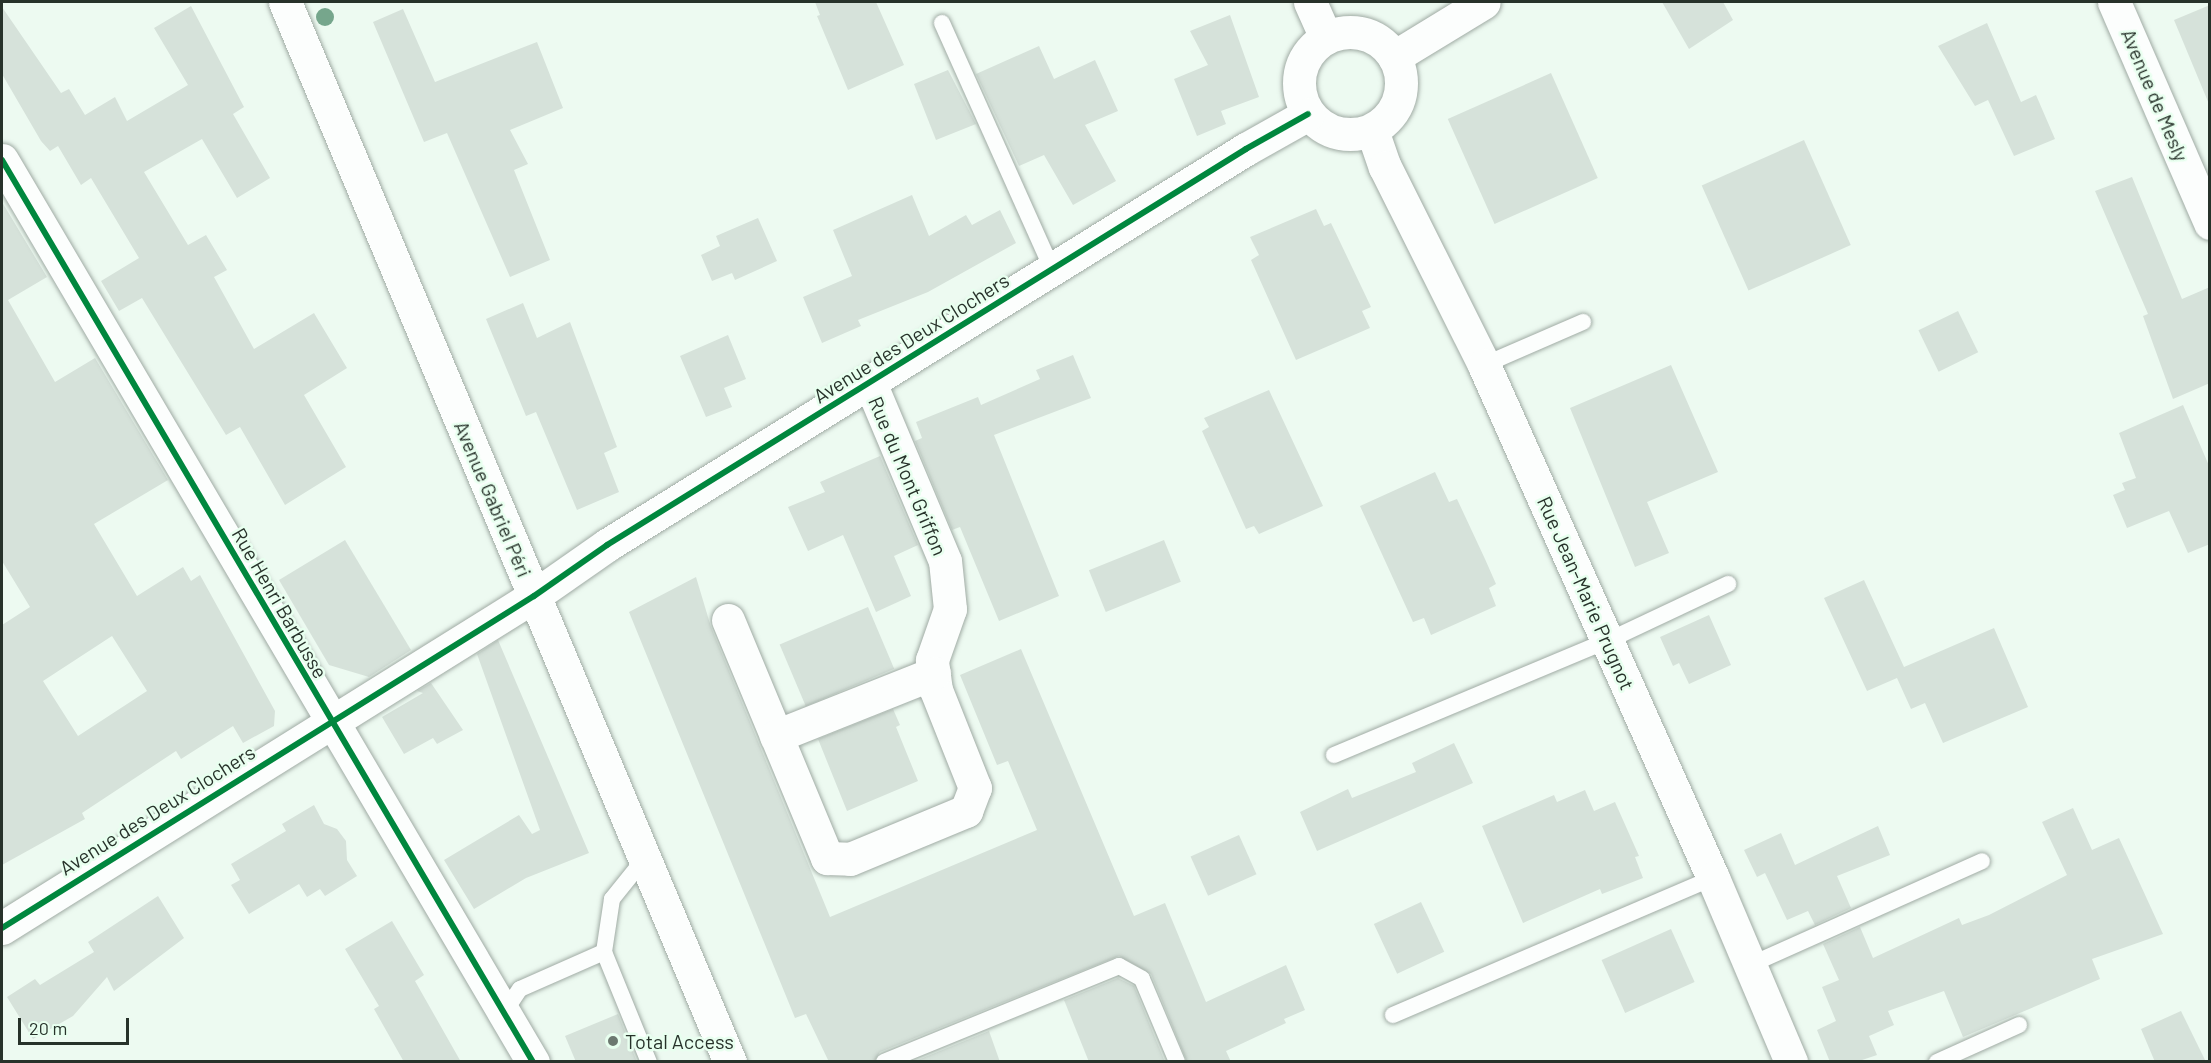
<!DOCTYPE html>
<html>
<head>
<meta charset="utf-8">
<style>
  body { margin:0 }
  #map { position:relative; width:2211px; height:1063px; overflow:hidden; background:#edfaf1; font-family:Barlow,sans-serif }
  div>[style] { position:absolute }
  .building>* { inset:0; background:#d6e2da; transform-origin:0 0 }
  .roads { filter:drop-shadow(0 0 2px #a0aba4) drop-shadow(0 0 2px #a0aba4) }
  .service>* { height:16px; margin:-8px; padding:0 8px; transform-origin:8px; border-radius:8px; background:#fcfefd }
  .minor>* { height:33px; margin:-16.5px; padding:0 16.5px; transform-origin:16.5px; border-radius:16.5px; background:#fcfefd }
  .minor>.ring { margin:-16.5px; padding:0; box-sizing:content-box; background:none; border:33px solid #fcfefd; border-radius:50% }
  .tertiary>* { height:33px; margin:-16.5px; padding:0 16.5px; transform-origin:16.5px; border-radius:16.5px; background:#fcfefd }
  .cycleway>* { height:6px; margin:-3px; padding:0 3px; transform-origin:3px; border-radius:3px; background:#00873e }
  .trees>* { width:18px; height:18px; margin:-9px; border-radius:50%; background:#76a68c }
  .dots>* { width:16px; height:16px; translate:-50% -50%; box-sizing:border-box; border:3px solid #e8ffef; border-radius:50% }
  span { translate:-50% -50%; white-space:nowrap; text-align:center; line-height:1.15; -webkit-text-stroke:5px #e8ffef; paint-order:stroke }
  .street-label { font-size:20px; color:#27322a }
  .poi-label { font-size:20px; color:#27322a }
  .left { translate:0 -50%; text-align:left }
  .frame { position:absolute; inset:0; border:3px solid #27322a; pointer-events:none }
  .scale { position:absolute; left:18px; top:1018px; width:111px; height:27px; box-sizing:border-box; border:3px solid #27322a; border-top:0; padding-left:8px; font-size:18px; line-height:21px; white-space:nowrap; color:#27322a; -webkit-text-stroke:4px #e8ffef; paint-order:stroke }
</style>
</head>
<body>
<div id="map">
  <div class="building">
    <i style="clip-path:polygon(815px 2px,876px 2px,904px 65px,848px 90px,817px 16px,820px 15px)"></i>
    <i style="clip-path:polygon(1662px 2px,1723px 2px,1733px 20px,1689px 49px)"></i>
    <i style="clip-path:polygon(2210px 5px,2210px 104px,2209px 104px,2174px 20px)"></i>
    <i style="clip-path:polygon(191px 6px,244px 107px,233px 114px,270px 178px,237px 198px,202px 139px,144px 172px,188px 245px,206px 235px,227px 270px,214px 277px,254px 349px,314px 313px,347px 368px,304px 395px,346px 467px,285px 505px,240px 427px,226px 435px,142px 298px,119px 311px,101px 281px,139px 258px,91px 178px,81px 185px,58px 146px,50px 151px,41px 141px,2px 74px,2px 7px,61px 93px,69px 89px,85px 115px,115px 97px,127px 121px,188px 85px,154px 28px)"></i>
    <i style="clip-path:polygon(403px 9px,435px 82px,537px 42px,563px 108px,510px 130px,528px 164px,514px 170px,550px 260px,510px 277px,447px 133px,424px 142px,373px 22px)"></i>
    <i style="clip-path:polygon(1230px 15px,1259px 97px,1221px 111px,1226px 124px,1197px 136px,1174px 79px,1208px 65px,1190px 31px)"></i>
    <i style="clip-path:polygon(1987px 23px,2021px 102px,2036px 95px,2055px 139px,2014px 156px,1988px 100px,1975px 106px,1938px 46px)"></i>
    <i style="clip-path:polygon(1039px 46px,1054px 79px,1095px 60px,1118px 111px,1085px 125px,1116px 181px,1073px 205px,1044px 155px,1019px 166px,976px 74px)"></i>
    <i style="clip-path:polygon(948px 70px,976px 124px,936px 140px,914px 84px)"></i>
    <i style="left:1551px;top:73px;width:115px;height:113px;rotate:66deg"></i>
    <i style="left:1804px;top:140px;width:115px;height:112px;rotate:66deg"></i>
    <i style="clip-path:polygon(2132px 177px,2182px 299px,2210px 287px,2210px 383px,2173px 399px,2143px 316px,2148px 314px,2095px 191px)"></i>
    <i style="clip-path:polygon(912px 195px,929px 236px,966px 215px,972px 225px,1000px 210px,1016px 243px,928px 292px,858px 320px,861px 326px,822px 343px,803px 297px,852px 276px,833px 230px)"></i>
    <i style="clip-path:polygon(evenodd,2px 202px,47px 277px,8px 300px,55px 382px,95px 358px,168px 480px,94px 524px,137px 596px,183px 567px,191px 581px,200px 575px,275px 711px,274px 726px,243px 743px,233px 726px,181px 759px,176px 751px,82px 813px,85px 819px,2px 865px,2px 625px,30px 607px,2px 561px,2px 202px,112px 636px,147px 691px,78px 736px,43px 681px,112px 636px)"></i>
    <i style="clip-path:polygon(1316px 209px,1324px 226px,1331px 223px,1371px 307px,1362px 311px,1370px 328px,1296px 360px,1251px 260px,1259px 255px,1250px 237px)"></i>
    <i style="clip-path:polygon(758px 218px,777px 261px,735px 280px,732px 273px,712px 281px,701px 255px,720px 246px,716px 236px)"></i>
    <i style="clip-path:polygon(523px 303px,537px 338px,570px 322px,617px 447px,604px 453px,619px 492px,577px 510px,536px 412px,526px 416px,486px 319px)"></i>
    <i style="left:1958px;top:311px;width:46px;height:44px;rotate:64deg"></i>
    <i style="clip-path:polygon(728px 335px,746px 379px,724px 388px,732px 407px,706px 417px,680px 356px)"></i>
    <i style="clip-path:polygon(1073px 355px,1091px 398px,994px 435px,1059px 596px,999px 621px,960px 527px,952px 530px,915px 441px,922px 438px,916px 422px,978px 397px,981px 405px,1040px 379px,1036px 370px)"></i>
    <i style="clip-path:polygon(1671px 365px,1718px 472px,1647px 502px,1669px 553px,1635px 567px,1570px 408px)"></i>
    <i style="clip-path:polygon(1269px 390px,1323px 506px,1259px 534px,1254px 526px,1246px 529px,1202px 431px,1209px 427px,1204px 418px)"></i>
    <i style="clip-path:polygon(2183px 405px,2210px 468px,2210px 544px,2188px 553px,2169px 511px,2127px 528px,2113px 495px,2125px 490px,2122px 483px,2136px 478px,2119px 433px)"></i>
    <i style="clip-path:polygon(880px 456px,918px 545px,894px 556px,911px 596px,876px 612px,843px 535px,808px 551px,788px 507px,825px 492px,820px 482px)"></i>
    <i style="clip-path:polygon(1435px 472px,1449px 502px,1457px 499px,1485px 559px,1496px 584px,1489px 588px,1496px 606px,1431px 635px,1424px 618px,1413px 622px,1360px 506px)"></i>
    <i style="clip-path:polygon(345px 540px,411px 650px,369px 677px,329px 665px,279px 580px)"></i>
    <i style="left:1164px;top:540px;width:45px;height:81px;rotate:68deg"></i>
    <i style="clip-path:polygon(696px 577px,711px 627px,830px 917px,1037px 830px,1008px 761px,997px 765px,960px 675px,1021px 649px,1134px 916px,1165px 903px,1206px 1002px,1286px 965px,1305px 1010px,1284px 1019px,1286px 1023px,1226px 1051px,1231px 1062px,1187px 1062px,1151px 974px,1119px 956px,880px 1052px,874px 1062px,829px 1062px,806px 1014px,795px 1018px,629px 612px)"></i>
    <i style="clip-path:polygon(1864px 580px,1904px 667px,1994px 628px,2028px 707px,1943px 743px,1925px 703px,1911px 709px,1897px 678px,1867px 691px,1824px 598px)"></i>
    <i style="left:868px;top:607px;width:67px;height:96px;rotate:67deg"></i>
    <i style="clip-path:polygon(1709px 615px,1731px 665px,1689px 684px,1679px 663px,1673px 666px,1660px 637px)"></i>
    <i style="clip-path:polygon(498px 640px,589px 853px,526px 878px,474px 909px,444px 860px,519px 815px,532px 834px,540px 830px,477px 654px)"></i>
    <i style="clip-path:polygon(431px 683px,463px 730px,437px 744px,433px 738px,404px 754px,382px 717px,423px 693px,417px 691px)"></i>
    <i style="clip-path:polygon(893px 709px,900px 725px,896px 727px,918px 781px,847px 811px,818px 739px)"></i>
    <i style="clip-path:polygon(1454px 743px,1473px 783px,1317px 851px,1300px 812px,1348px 789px,1352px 798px,1416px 772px,1412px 763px)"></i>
    <i style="clip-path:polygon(1585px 790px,1594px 811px,1615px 802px,1639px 856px,1635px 857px,1643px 878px,1602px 894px,1600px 889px,1523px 923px,1482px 826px,1554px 795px,1557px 802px)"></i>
    <i style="clip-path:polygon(314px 805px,324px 824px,337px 829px,346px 841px,347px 860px,357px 876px,325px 896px,320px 889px,307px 897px,299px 884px,249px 914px,231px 885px,240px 880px,231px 864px,286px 831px,282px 824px)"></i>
    <i style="clip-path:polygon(2073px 808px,2092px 850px,2119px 838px,2163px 934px,2092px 959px,2100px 979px,1963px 1037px,1944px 991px,1888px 1011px,1894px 1025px,1869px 1036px,1877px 1055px,1856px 1062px,1830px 1062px,1817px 1030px,1836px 1021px,1822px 987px,1839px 980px,1823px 944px,1860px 927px,1873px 958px,1959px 918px,1962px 925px,1989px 915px,2067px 875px,2042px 822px)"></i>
    <i style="clip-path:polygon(1878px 826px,1890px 855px,1837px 876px,1851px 908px,1815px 925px,1808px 911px,1787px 920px,1765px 873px,1757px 877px,1744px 850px,1781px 833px,1795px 865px)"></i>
    <i style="left:1239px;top:835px;width:43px;height:53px;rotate:66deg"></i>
    <i style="clip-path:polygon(158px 896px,184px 938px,114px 991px,107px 977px,73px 1016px,33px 1039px,7px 997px,35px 979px,40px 985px,94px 952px,88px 942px)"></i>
    <i style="left:1421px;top:902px;width:55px;height:52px;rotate:65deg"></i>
    <i style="clip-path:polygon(392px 921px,424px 975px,415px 981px,461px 1062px,404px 1062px,374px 1009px,379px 1006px,345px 949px)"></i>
    <i style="left:1671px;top:929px;width:58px;height:76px;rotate:66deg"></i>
    <i style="clip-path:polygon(1118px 978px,1134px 986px,1165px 1062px,1089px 1062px,1064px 1000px)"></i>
    <i style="clip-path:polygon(2181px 1011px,2206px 1062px,2155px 1062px,2141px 1029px)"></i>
    <i style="clip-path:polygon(618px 1014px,637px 1062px,576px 1062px,565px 1036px)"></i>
    <i style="clip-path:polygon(989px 1031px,1000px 1062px,913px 1062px)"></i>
  </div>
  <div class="roads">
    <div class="service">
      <i style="left:942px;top:23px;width:269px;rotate:65.9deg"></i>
      <i style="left:1484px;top:365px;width:108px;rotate:-23.5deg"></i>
      <i style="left:1334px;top:755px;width:296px;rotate:-22.7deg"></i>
      <i style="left:1607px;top:641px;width:134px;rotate:-25.2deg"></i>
      <i style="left:645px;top:858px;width:53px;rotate:128.8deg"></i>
      <i style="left:612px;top:899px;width:54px;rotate:98.6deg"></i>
      <i style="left:604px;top:952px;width:119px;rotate:67.8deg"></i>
      <i style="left:1750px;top:965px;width:254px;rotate:-24.1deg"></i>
      <i style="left:503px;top:1014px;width:30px;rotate:-56deg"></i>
      <i style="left:520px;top:989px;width:92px;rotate:-23.8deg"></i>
      <i style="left:1393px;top:1015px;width:348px;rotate:-23.2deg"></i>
      <i style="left:884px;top:1062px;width:254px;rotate:-22.2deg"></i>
      <i style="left:1119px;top:966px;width:26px;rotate:29deg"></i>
      <i style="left:1142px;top:979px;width:90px;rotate:67.1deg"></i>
      <i style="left:1937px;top:1062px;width:90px;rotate:-24.3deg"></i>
    </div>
    <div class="minor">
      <i style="left:1310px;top:2px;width:39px;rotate:66deg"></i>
      <i style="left:2114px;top:2px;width:241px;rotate:66.5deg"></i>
      <i class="ring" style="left:1299px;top:32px;width:69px;height:69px"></i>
      <i style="left:1394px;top:57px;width:105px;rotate:-31.4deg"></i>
      <i style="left:1372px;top:130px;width:39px;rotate:71deg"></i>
      <i style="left:1385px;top:167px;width:221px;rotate:63.4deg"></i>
      <i style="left:1484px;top:365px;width:562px;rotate:65.94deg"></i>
      <i style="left:1713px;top:878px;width:200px;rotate:67deg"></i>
      <i style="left:2px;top:160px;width:1047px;rotate:59.52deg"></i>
      <i style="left:728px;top:620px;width:258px;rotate:67.4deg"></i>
      <i style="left:827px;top:858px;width:23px;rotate:2deg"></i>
      <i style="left:850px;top:859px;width:126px;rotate:-22.5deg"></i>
      <i style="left:966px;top:811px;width:25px;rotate:-69deg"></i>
      <i style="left:975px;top:788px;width:105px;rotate:-111.7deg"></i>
      <i style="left:936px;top:690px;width:30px;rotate:-98deg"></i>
      <i style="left:932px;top:660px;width:54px;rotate:-70.6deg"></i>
      <i style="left:950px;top:609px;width:48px;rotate:-95.9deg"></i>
      <i style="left:945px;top:561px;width:193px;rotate:-112.8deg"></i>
      <i style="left:776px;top:736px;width:170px;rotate:-21.7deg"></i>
      <i style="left:2px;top:928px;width:627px;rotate:-31.97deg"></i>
      <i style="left:534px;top:596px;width:89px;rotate:-34.9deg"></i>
      <i style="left:607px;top:545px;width:752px;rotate:-31.79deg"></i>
      <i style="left:1246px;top:149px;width:71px;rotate:-29.4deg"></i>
    </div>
    <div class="tertiary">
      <i style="left:285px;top:2px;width:1150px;rotate:67.23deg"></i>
    </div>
  </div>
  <div class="cycleway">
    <i style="left:2px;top:160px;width:1047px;rotate:59.52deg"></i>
    <i style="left:2px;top:928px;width:627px;rotate:-31.97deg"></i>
    <i style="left:534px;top:596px;width:89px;rotate:-34.9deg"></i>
    <i style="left:607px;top:545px;width:752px;rotate:-31.79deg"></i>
    <i style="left:1246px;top:149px;width:71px;rotate:-29.4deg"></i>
  </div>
  <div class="trees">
    <i style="left:325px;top:17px"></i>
  </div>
  <div class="dots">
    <i style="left:613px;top:1041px;background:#6c7870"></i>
  </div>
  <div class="street-label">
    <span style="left:2155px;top:95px;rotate:67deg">Avenue de Mesly</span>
    <span style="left:911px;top:338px;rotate:-32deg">Avenue des Deux Clochers</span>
    <span style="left:908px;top:476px;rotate:67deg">Rue du Mont Griffon</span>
    <span style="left:493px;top:499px;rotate:67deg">Avenue Gabriel Péri</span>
    <span style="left:1586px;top:593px;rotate:66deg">Rue Jean-Marie Prugnot</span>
    <span style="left:280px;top:603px;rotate:60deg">Rue Henri Barbusse</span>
    <span style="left:157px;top:810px;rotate:-32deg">Avenue des Deux Clochers</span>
  </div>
  <div class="poi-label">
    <span class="left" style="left:625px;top:1041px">Total Access</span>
  </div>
  <div class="frame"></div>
  <div class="scale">20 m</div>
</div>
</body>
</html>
